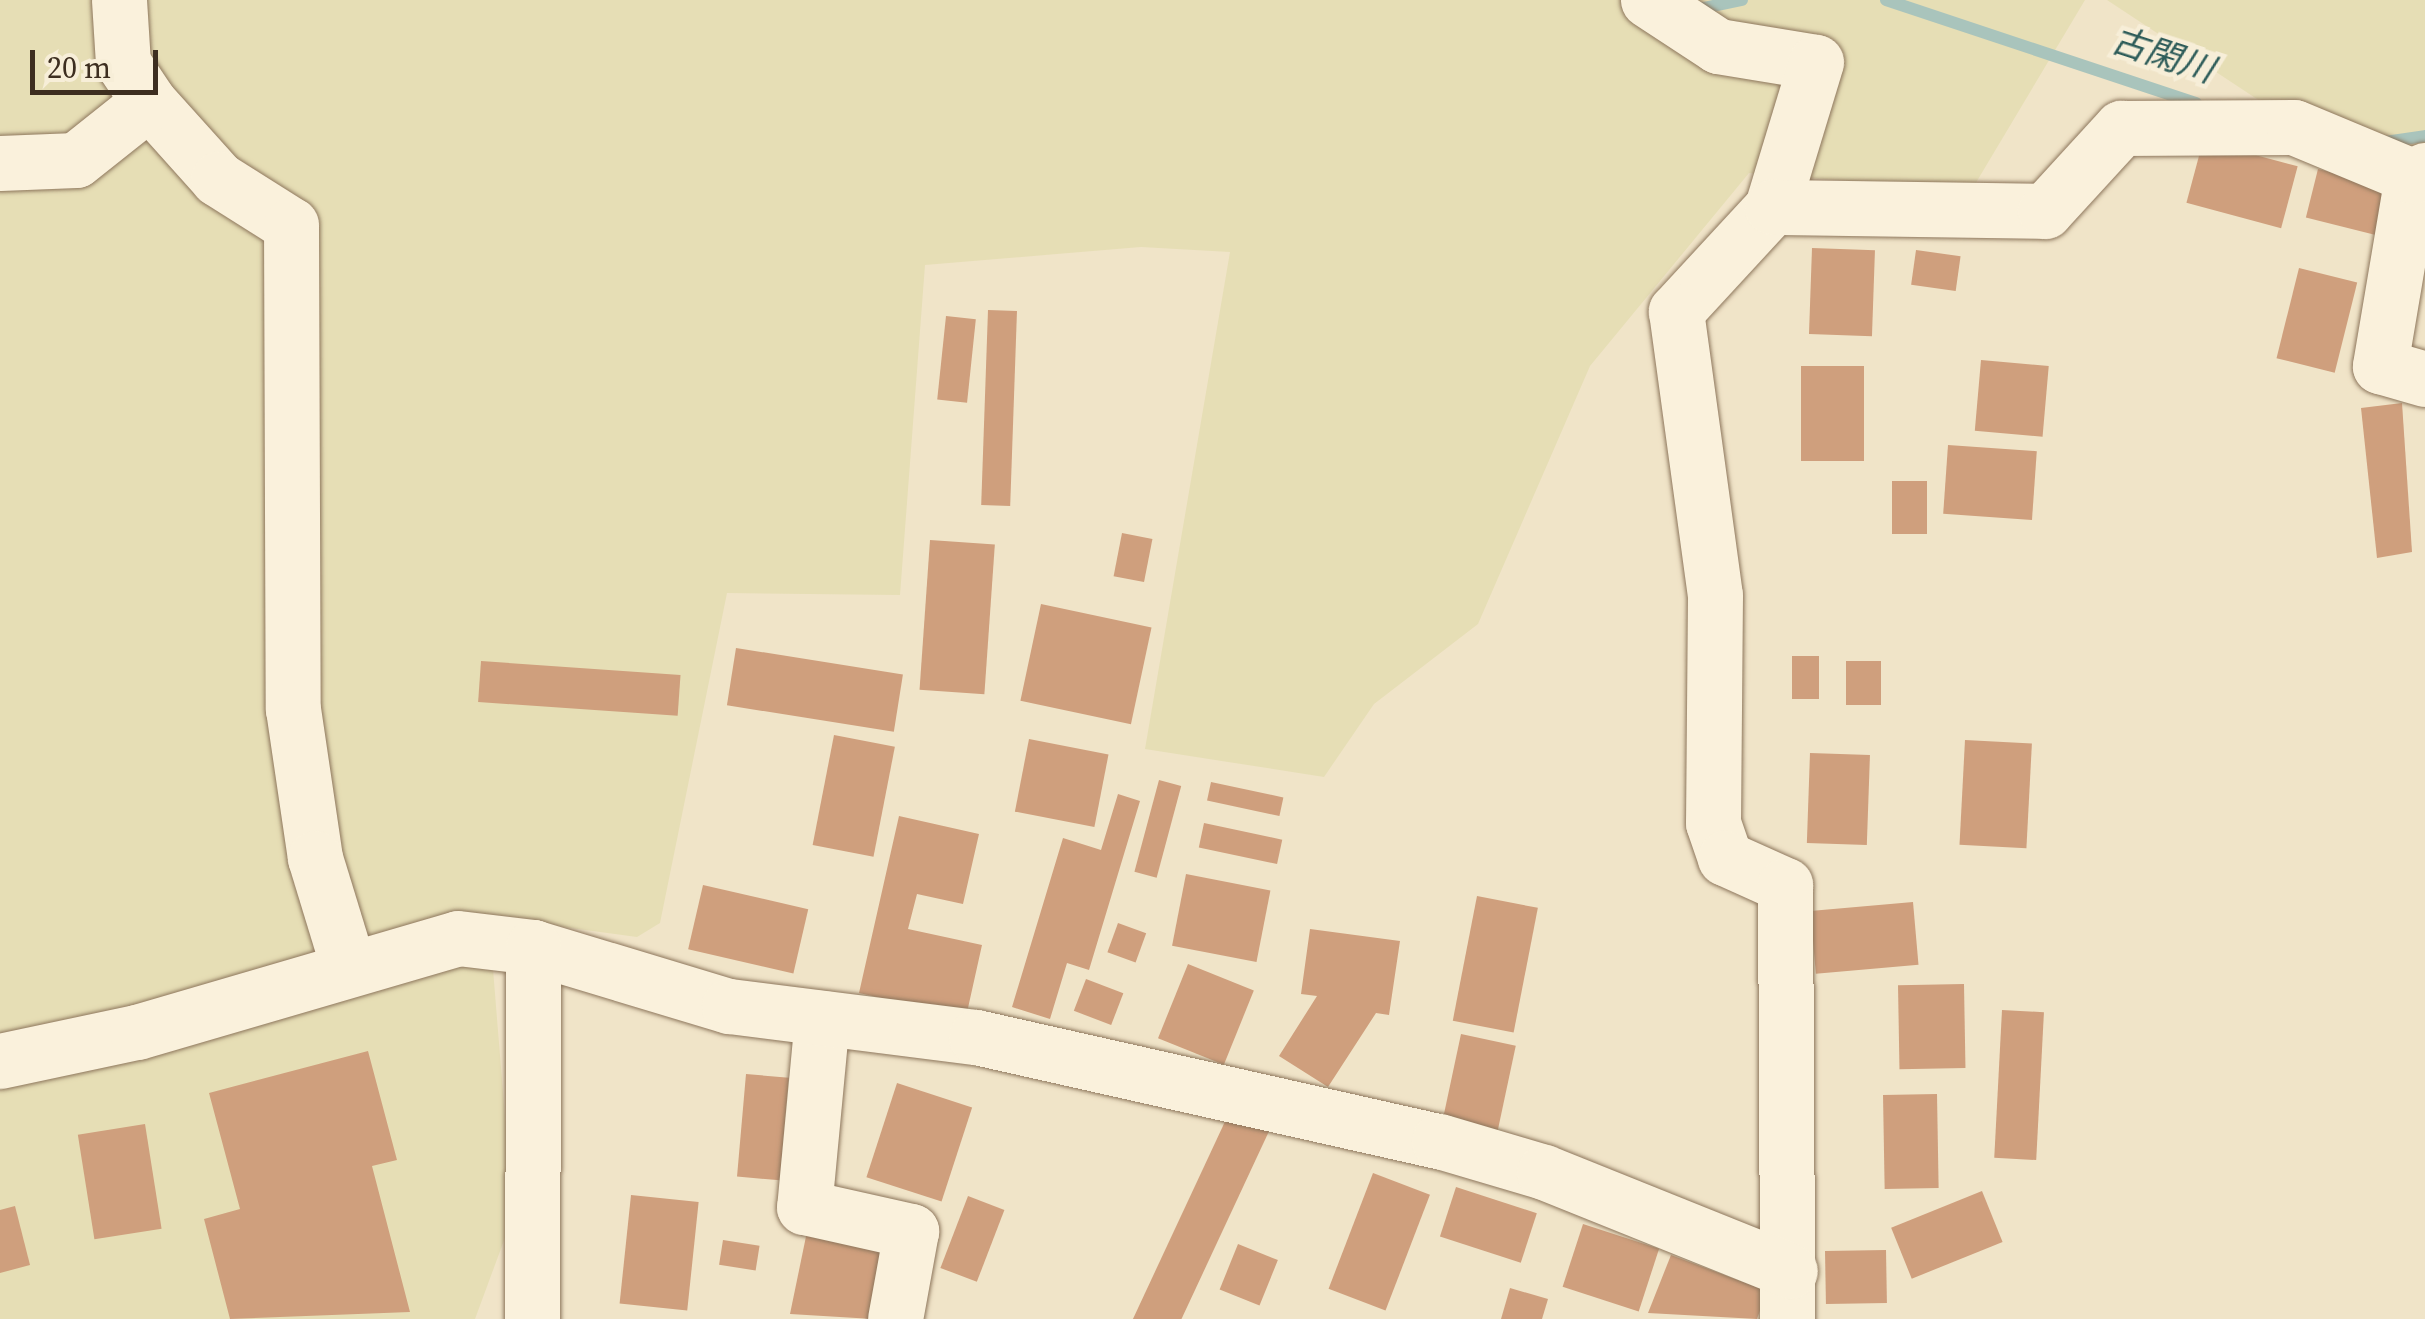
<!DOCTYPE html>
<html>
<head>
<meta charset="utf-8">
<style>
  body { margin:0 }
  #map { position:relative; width:2425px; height:1319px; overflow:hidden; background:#f0e4c8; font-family:"Source Serif 4","Noto Sans JP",serif }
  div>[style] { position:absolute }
  .farmland>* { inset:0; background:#e6deb5 }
  .stream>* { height:12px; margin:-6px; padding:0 6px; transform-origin:6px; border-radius:6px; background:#a9c4bc }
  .building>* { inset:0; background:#cf9f7d; transform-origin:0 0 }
  .roads { filter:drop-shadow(0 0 2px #8d765c) drop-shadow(0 0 2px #8d765c) }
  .minor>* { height:55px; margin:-27.5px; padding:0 27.5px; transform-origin:27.5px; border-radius:27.5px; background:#faf1dc }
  span { translate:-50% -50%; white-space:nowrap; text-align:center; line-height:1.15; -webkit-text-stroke:9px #f7eed8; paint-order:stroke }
  .water-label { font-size:35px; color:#2f5d5a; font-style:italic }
  .scale { position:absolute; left:30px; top:50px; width:128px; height:45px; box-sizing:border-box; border:5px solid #3d2e20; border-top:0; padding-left:12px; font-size:30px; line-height:35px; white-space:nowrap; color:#3d2e20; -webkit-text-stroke:8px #f7eed8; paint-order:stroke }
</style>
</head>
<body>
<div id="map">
  <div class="farmland">
    <i style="clip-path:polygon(0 0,2085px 0,1971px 191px,1749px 173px,1590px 366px,1478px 624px,1374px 704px,1324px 777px,1145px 749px,1230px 252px,1141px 247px,925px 265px,900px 595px,727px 593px,660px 923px,637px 937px,505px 919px,493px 969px,513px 1216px,475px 1319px,0 1319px)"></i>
    <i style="clip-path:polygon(2107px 0,2425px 0,2425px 210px)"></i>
  </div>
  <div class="stream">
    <i style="left:1886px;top:0;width:327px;rotate:18.4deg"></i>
    <i style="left:1694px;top:10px;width:49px;rotate:-11.8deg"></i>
    <i style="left:2385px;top:142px;width:40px;rotate:-8.5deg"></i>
  </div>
  <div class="building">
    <i style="left:2203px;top:141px;width:98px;height:64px;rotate:15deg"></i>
    <i style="left:2318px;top:169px;width:78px;height:50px;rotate:14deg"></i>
    <i style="left:1812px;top:248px;width:63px;height:86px;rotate:2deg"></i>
    <i style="left:1916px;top:250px;width:45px;height:35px;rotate:8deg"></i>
    <i style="left:2299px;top:268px;width:60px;height:93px;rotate:14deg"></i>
    <i style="left:988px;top:310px;width:29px;height:195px;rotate:2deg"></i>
    <i style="left:946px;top:316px;width:30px;height:84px;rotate:6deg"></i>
    <i style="left:1981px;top:360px;width:68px;height:71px;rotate:5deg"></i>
    <i style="left:1801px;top:366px;width:63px;height:95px"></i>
    <i style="clip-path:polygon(2402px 403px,2412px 552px,2377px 558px,2361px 408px)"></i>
    <i style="left:1948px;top:445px;width:89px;height:69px;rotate:4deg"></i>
    <i style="left:1892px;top:481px;width:35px;height:53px"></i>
    <i style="left:1122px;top:533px;width:31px;height:44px;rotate:11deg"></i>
    <i style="left:930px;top:540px;width:65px;height:150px;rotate:4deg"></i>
    <i style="left:1041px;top:604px;width:113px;height:99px;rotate:12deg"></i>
    <i style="left:736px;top:648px;width:169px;height:58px;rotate:9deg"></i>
    <i style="left:1792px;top:656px;width:27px;height:43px"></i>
    <i style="left:481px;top:661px;width:200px;height:41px;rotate:4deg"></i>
    <i style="left:1846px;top:661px;width:35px;height:44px"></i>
    <i style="left:834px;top:735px;width:62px;height:112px;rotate:11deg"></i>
    <i style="left:1029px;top:739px;width:81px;height:74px;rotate:11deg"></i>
    <i style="left:1965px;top:740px;width:67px;height:105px;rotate:3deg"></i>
    <i style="left:1810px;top:753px;width:60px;height:90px;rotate:2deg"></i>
    <i style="left:1159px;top:780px;width:23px;height:95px;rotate:15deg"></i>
    <i style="left:1211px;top:782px;width:74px;height:19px;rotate:12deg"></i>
    <i style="clip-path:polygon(1118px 794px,1140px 801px,1089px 970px,1067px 963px,1050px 1019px,1012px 1007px,1063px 838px,1101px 850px)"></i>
    <i style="clip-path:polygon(899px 816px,979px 834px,963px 904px,917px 894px,908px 929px,982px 945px,966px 1017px,859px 993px)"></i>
    <i style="left:1204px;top:823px;width:80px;height:25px;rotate:12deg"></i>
    <i style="left:1186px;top:874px;width:86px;height:73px;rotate:11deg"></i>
    <i style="left:703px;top:885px;width:108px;height:66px;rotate:13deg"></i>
    <i style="left:1477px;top:896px;width:62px;height:127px;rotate:11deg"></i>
    <i style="left:1913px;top:902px;width:63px;height:103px;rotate:85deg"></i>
    <i style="left:1118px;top:923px;width:30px;height:31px;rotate:20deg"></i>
    <i style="clip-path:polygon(1310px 929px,1400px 941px,1389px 1015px,1376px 1013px,1328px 1087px,1279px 1056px,1317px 996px,1301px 994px)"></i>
    <i style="left:1188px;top:964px;width:71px;height:80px;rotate:22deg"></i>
    <i style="left:1086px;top:979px;width:40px;height:34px;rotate:21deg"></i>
    <i style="left:1964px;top:984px;width:84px;height:66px;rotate:89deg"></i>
    <i style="left:2002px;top:1010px;width:42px;height:148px;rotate:3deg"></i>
    <i style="left:1461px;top:1034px;width:56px;height:99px;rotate:12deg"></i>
    <i style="clip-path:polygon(368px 1051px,397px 1160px,372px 1166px,410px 1312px,230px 1319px,204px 1219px,240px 1209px,209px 1093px)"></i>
    <i style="left:746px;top:1074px;width:43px;height:103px;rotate:5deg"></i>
    <i style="left:897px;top:1083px;width:79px;height:99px;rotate:18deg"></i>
    <i style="left:1937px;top:1094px;width:94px;height:54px;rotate:89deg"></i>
    <i style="left:1229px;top:1113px;width:44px;height:229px;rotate:25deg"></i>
    <i style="left:145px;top:1124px;width:106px;height:68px;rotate:81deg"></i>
    <i style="left:1373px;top:1173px;width:61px;height:124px;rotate:21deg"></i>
    <i style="left:1456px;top:1187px;width:85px;height:52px;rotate:18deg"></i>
    <i style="left:1982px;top:1191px;width:55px;height:98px;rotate:68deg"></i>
    <i style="left:631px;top:1195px;width:68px;height:109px;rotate:6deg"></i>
    <i style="left:968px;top:1196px;width:39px;height:77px;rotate:21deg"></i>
    <i style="clip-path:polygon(15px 1206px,30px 1265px,0 1273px,0 1210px)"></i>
    <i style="clip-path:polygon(810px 1217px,891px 1235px,873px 1319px,790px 1314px)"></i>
    <i style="left:1583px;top:1224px;width:80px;height:66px;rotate:18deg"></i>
    <i style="left:723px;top:1240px;width:37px;height:25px;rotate:9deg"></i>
    <i style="left:1238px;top:1244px;width:43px;height:49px;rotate:22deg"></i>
    <i style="left:1886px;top:1250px;width:53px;height:61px;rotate:89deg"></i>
    <i style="clip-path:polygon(1671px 1255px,1767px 1291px,1757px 1319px,1648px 1313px)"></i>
    <i style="clip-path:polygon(1510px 1288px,1548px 1299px,1542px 1319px,1501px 1319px)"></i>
  </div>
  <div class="roads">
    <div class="minor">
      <i style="left:119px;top:0;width:63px;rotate:86.4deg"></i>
      <i style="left:123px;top:63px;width:47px;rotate:56.3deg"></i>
      <i style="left:149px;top:102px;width:103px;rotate:48.1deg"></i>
      <i style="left:218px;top:179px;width:86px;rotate:32.2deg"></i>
      <i style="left:291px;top:225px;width:484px;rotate:89.8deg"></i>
      <i style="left:293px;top:709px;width:151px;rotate:81.6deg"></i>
      <i style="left:315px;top:858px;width:113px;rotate:73deg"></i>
      <i style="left:1648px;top:0;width:84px;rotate:33.3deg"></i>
      <i style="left:1718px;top:46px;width:99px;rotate:9.3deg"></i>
      <i style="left:1816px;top:62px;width:152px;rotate:106.9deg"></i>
      <i style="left:1772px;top:207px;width:142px;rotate:132.7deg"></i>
      <i style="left:1676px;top:311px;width:287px;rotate:82.2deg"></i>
      <i style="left:1715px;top:595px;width:228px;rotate:90.5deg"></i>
      <i style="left:1713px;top:823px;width:37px;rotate:71deg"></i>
      <i style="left:1725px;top:858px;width:66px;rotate:24.2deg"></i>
      <i style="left:1785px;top:885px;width:434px;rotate:89.7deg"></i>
      <i style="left:0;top:163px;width:76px;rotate:-2.3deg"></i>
      <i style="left:76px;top:160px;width:93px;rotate:-38.5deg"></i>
      <i style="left:2412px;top:176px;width:193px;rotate:99.6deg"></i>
      <i style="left:2380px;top:366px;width:47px;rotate:16.1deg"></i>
      <i style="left:1772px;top:207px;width:273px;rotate:0.8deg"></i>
      <i style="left:2045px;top:211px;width:113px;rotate:-47.5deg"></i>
      <i style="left:2121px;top:128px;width:173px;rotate:-0.3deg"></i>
      <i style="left:2294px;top:127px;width:128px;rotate:22.6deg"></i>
      <i style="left:2412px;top:176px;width:14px;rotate:-25deg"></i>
      <i style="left:822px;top:1018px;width:190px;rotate:95.4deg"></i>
      <i style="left:804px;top:1207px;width:110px;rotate:12.6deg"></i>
      <i style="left:911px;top:1231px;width:89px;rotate:100.3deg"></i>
      <i style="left:0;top:1061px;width:140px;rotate:-12deg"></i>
      <i style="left:137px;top:1032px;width:334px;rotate:-16.3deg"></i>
      <i style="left:458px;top:938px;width:76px;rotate:6.8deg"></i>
      <i style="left:533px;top:947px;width:205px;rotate:16.8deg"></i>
      <i style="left:729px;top:1006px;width:249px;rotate:7.2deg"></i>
      <i style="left:976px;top:1037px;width:475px;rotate:12.7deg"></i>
      <i style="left:1439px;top:1141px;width:109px;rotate:16.4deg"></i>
      <i style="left:1544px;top:1172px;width:265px;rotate:21.9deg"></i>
      <i style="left:532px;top:1319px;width:372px;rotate:-89.8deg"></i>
    </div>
  </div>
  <div class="water-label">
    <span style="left:2163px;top:55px;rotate:18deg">古閑川</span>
  </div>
  <div class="scale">20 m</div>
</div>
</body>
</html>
